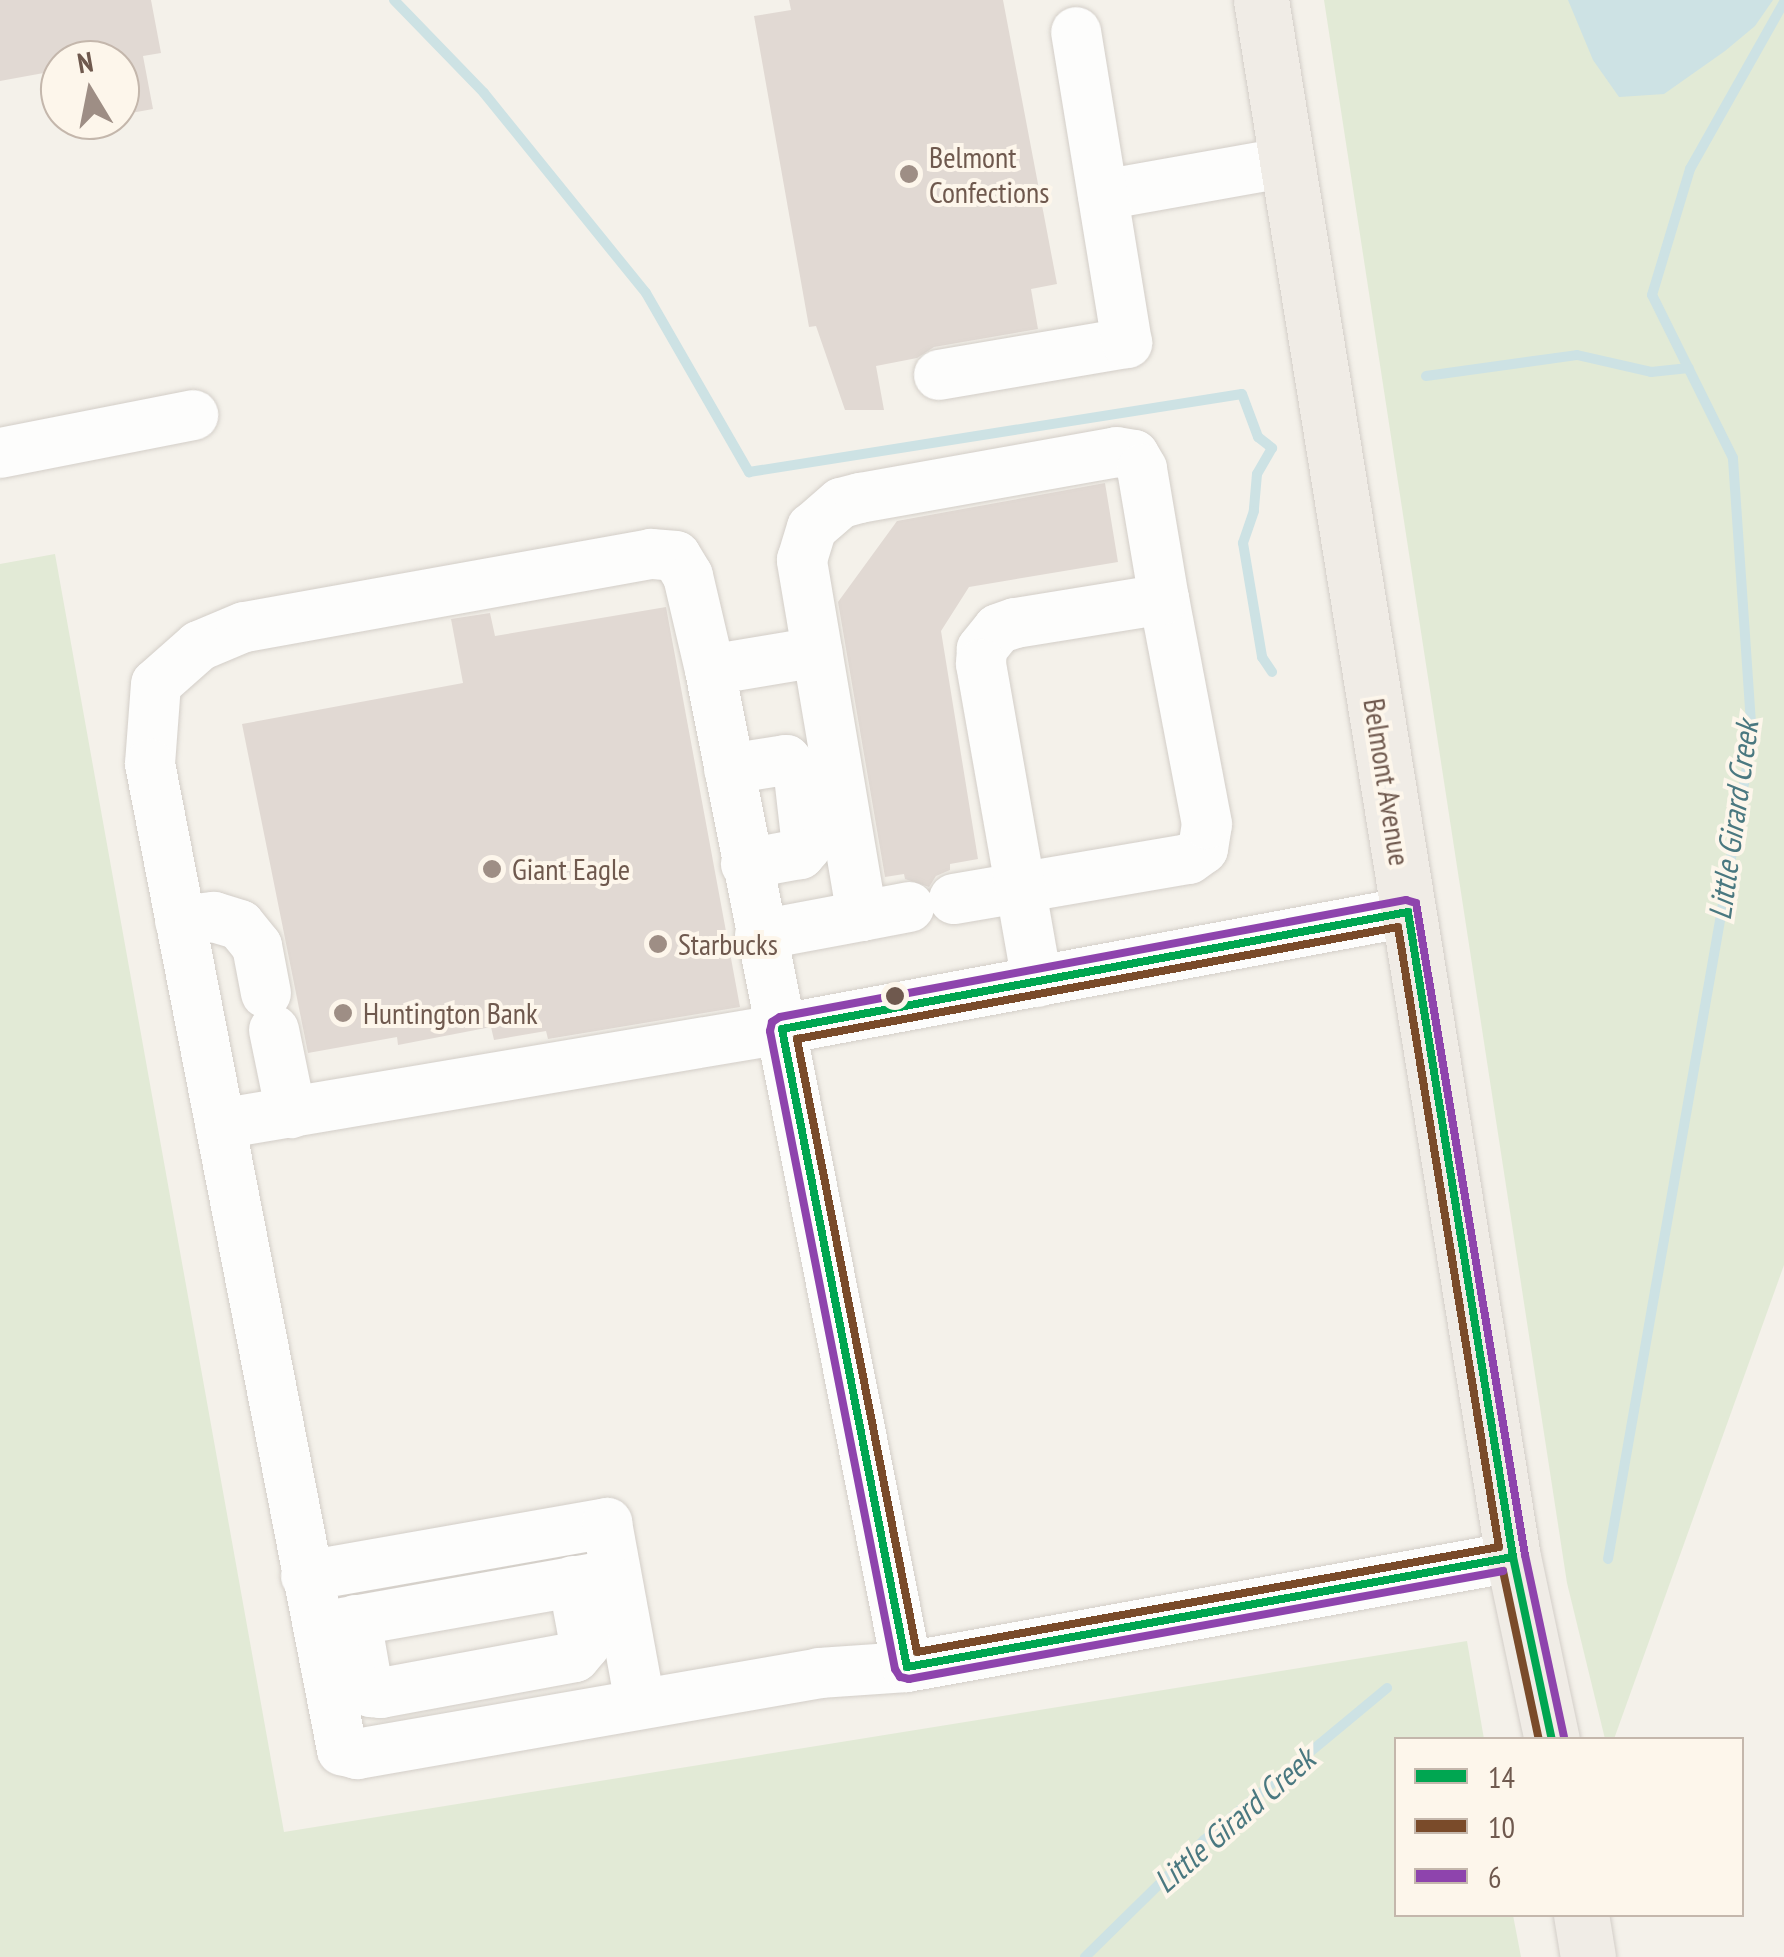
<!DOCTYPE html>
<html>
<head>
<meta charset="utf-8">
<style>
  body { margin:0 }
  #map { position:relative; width:1784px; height:1957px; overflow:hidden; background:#f4f1ea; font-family:"PT Sans Narrow",sans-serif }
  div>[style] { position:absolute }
  .green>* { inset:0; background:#e2ead6 }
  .water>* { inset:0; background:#cde2e4 }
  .stream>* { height:10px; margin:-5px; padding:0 5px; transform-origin:5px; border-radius:5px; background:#cde2e4 }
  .building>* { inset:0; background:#e1d9d3 }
  .roads { filter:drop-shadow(0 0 2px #d3cec8) drop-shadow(0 0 2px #d3cec8) }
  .minor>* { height:50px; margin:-25px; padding:0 25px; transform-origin:25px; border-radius:25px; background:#fdfdfc }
  .major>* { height:55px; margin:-27.5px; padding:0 27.5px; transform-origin:27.5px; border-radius:27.5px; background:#f0ece6 }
  .bus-1>* { height:8px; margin:-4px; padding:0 4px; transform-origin:4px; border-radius:4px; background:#00a651 }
  .bus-2>* { height:8px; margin:-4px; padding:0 4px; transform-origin:4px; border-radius:4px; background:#7a4b2a }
  .bus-3>* { height:8px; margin:-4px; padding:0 4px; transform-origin:4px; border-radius:4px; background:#8e44ad }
  .dots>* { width:28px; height:28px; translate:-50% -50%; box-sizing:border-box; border:5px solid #fdf6eb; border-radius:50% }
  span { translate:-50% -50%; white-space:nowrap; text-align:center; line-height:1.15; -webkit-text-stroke:8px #fdf6eb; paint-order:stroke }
  .poi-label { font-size:30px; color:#6f594e }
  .left { translate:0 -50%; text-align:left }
  .street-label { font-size:30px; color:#6f594e }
  .water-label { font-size:32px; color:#4a7880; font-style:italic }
  .legend { position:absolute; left:1394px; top:1737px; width:350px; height:180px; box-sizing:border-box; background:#fdf6eb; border:2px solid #c4b7ac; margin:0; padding:12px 18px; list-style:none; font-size:30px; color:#6f594e }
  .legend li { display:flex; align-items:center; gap:20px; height:50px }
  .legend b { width:50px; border:2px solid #c4b7ac }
  .north { position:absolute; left:40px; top:40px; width:100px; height:100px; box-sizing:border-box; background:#fdf6eb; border:2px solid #c4b7ac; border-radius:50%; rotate:350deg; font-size:28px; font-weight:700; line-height:40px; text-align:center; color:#6f594e }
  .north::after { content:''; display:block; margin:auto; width:35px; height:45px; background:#9e8e85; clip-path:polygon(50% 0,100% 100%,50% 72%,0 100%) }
</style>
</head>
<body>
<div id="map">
  <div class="green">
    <i style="clip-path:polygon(1324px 0,1784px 0,1784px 1265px,1614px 1739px,1605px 1739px,1567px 1583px)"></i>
    <i style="clip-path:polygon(55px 554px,284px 1832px,1467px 1641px,1484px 1739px,1396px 1740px,1396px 1914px,1513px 1915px,1521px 1957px,0 1957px,0 564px)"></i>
  </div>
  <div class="water">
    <i style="clip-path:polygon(1568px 0,1773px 0,1755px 26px,1725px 51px,1664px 94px,1619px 97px,1593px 60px)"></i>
  </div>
  <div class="stream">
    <i style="left:394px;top:0;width:129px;rotate:45.9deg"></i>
    <i style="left:484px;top:93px;width:257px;rotate:51deg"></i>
    <i style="left:646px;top:293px;width:207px;rotate:60.1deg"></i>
    <i style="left:749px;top:472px;width:499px;rotate:-9deg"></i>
    <i style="left:1242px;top:394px;width:46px;rotate:69.6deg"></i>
    <i style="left:1258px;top:437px;width:18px;rotate:38deg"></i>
    <i style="left:1272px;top:448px;width:30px;rotate:120deg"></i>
    <i style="left:1257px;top:474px;width:37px;rotate:95deg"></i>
    <i style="left:1254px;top:511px;width:34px;rotate:109deg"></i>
    <i style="left:1243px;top:543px;width:116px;rotate:80.5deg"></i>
    <i style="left:1262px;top:657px;width:18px;rotate:56deg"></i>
    <i style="left:1426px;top:376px;width:152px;rotate:-7.9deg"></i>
    <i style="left:1577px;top:355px;width:76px;rotate:12.9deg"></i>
    <i style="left:1651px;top:372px;width:38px;rotate:-6deg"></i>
    <i style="left:1608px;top:1559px;width:834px;rotate:-80.05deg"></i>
    <i style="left:1752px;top:738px;width:281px;rotate:-93.9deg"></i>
    <i style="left:1733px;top:458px;width:182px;rotate:-116.4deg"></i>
    <i style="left:1652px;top:295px;width:132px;rotate:-73.2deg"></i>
    <i style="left:1690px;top:169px;width:192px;rotate:-60.6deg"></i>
    <i style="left:1085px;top:1957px;width:167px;rotate:-44.5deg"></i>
    <i style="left:1204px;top:1840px;width:238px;rotate:-39.7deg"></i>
  </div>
  <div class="building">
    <i style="clip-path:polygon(0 0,151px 0,161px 53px,143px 56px,153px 109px,120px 115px,120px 60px,60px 60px,60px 70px,0 81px)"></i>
    <i style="clip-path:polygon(789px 0,1003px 0,1057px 284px,1031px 289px,1038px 329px,934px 347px,917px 358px,876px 366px,884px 410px,845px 410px,816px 326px,809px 327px,754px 16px,791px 10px)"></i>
    <i style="clip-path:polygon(1105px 483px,1118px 562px,969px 587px,941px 631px,978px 859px,950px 864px,950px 870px,936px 876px,929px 887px,905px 879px,904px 874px,885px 877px,838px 602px,897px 521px)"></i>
    <i style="clip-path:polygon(666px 607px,740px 1007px,548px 1039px,546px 1031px,494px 1040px,491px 1027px,398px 1045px,397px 1037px,308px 1053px,242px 724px,463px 683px,451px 619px,490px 613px,495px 636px)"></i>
  </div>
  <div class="roads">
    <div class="minor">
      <i style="left:1103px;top:195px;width:188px;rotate:-10.1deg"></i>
      <i style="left:939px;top:375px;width:191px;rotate:-9.7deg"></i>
      <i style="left:1127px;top:343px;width:315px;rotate:-99.3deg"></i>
      <i style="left:0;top:453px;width:197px;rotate:-11.1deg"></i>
      <i style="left:710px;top:670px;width:109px;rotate:-9.5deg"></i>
      <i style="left:729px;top:769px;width:58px;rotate:-9deg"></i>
      <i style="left:786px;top:760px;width:21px;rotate:51deg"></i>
      <i style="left:799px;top:776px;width:70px;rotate:83.5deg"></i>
      <i style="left:807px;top:846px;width:11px;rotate:131deg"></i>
      <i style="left:800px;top:854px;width:55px;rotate:169.5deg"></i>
      <i style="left:954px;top:899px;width:238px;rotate:-9.7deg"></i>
      <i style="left:1189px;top:859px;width:17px;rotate:-36deg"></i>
      <i style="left:1203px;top:849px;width:25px;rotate:-81deg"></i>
      <i style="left:1207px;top:824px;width:229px;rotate:-100.8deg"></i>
      <i style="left:862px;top:916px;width:48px;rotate:-10.8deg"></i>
      <i style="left:180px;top:921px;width:34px;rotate:-7deg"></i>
      <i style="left:214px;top:917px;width:27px;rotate:17deg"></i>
      <i style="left:240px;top:925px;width:27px;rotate:51deg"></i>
      <i style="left:257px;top:946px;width:48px;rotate:79.2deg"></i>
      <i style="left:760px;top:935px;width:104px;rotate:-10.6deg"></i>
      <i style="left:862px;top:916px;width:361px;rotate:-99.6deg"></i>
      <i style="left:802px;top:560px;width:34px;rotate:-73deg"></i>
      <i style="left:812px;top:528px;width:38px;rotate:-41deg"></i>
      <i style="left:841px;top:503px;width:20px;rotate:-15deg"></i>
      <i style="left:860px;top:498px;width:261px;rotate:-10.1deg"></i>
      <i style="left:1117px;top:452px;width:17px;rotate:10deg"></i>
      <i style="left:1134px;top:455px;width:16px;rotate:60deg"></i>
      <i style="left:1142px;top:469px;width:132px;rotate:80.4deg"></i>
      <i style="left:1164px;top:599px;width:151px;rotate:170.8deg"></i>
      <i style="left:1015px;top:623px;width:18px;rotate:161deg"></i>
      <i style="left:998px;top:629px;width:26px;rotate:129deg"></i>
      <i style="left:982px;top:649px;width:15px;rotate:94deg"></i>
      <i style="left:981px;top:664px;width:323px;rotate:80deg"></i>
      <i style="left:274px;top:1030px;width:85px;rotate:78.4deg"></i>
      <i style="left:220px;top:1124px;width:570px;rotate:-9.59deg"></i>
      <i style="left:782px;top:1029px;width:637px;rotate:-10.59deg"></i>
      <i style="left:306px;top:1576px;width:306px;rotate:-10deg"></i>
      <i style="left:607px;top:1523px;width:182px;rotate:79.6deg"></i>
      <i style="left:356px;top:1620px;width:64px;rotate:80.1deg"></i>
      <i style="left:367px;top:1683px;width:10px;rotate:66deg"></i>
      <i style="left:371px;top:1692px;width:10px;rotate:6deg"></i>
      <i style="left:381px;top:1693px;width:197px;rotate:-10.5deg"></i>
      <i style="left:575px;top:1657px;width:16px;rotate:-50deg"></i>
      <i style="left:585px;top:1645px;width:65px;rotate:-100.6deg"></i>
      <i style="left:325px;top:1626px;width:285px;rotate:-10.1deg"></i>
      <i style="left:907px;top:1667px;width:1016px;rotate:-101.18deg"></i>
      <i style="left:710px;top:670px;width:97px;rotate:-103.2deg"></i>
      <i style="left:688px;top:576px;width:23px;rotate:-121deg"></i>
      <i style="left:676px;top:556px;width:25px;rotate:-175deg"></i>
      <i style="left:651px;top:554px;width:413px;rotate:169.8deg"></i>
      <i style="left:244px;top:627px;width:49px;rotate:157.1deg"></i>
      <i style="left:199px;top:646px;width:57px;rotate:138.5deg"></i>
      <i style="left:156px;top:684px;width:80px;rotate:94.3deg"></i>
      <i style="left:150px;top:764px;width:1005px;rotate:78.98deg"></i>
      <i style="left:342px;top:1750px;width:16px;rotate:15deg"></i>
      <i style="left:357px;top:1754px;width:469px;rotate:-9.9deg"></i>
      <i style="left:819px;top:1673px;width:88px;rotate:-3.9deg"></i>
      <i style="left:907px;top:1667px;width:616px;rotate:-10.29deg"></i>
    </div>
    <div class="major">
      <i style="left:1261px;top:0;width:1577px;rotate:80.81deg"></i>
      <i style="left:1513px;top:1557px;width:187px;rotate:78deg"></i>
      <i style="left:1581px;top:1914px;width:44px;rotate:80.8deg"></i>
    </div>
  </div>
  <div class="bus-1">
    <i style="left:1408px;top:912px;width:653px;rotate:80.75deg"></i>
    <i style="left:1513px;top:1557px;width:616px;rotate:169.71deg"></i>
    <i style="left:907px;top:1667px;width:650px;rotate:-101.09deg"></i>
    <i style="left:782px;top:1029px;width:637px;rotate:-10.59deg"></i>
    <i style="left:1513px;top:1557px;width:187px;rotate:78deg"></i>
  </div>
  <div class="bus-2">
    <i style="left:1398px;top:927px;width:628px;rotate:80.75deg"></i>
    <i style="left:1499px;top:1547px;width:591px;rotate:169.77deg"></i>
    <i style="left:917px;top:1652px;width:625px;rotate:-101.08deg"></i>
    <i style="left:797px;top:1039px;width:611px;rotate:-10.56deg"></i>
    <i style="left:1503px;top:1571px;width:173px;rotate:78deg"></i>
  </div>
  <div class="bus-3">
    <i style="left:1503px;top:1571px;width:604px;rotate:169.7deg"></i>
    <i style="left:909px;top:1679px;width:9px;rotate:-167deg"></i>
    <i style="left:900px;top:1677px;width:9px;rotate:-122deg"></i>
    <i style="left:895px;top:1669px;width:650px;rotate:-101.09deg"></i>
    <i style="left:770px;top:1031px;width:9px;rotate:-77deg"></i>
    <i style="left:772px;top:1022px;width:9px;rotate:-32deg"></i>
    <i style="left:780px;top:1017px;width:637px;rotate:-10.59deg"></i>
    <i style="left:1406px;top:900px;width:10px;rotate:17deg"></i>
    <i style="left:1416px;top:903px;width:661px;rotate:80.51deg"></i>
    <i style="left:1525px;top:1555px;width:186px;rotate:77.9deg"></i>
  </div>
  <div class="dots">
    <i style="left:909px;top:174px;background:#9e8e85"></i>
    <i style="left:492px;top:869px;background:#9e8e85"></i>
    <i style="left:658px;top:944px;background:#9e8e85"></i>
    <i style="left:895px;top:996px;background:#6f594e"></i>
    <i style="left:343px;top:1013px;background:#9e8e85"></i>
  </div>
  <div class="poi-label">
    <span class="left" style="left:929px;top:174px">Belmont<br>Confections</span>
    <span class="left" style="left:512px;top:869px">Giant Eagle</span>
    <span class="left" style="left:678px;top:944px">Starbucks</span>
    <span class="left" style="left:363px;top:1013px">Huntington Bank</span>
  </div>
  <div class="street-label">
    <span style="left:1387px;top:782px;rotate:81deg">Belmont Avenue</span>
  </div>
  <div class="water-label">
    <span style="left:1733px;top:820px;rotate:-82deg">Little Girard Creek</span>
    <span style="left:1234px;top:1820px;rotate:-41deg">Little Girard Creek</span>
  </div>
  <ul class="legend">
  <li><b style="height:12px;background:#00a651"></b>14</li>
  <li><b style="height:12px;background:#7a4b2a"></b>10</li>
  <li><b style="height:12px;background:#8e44ad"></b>6</li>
  </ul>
  <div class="north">N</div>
</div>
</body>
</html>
